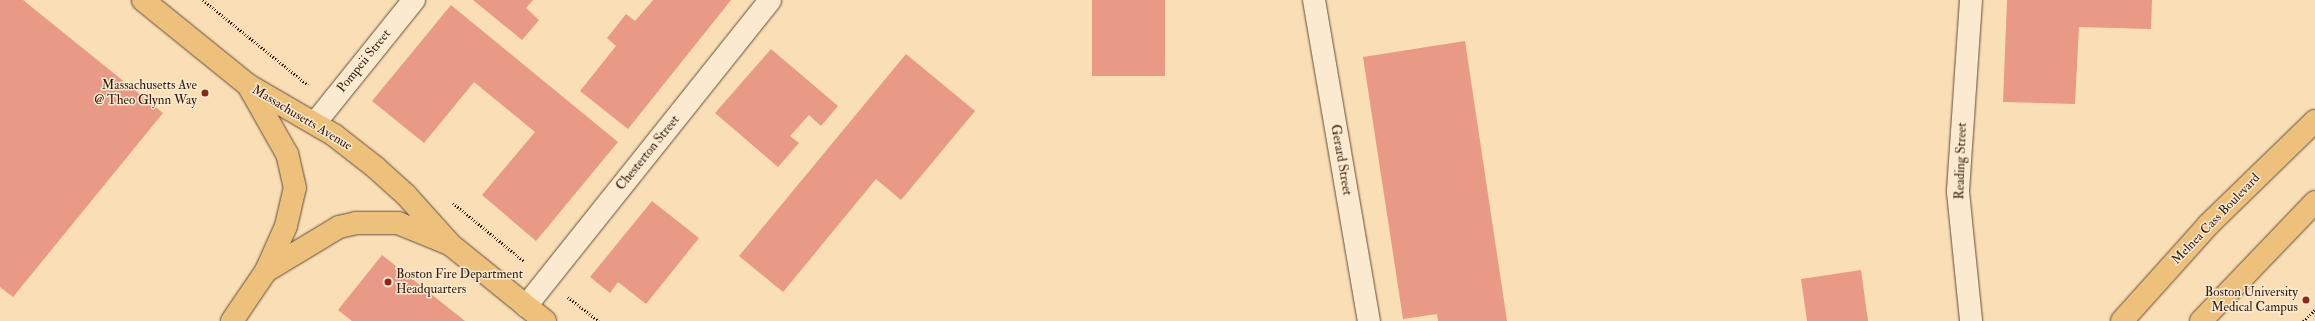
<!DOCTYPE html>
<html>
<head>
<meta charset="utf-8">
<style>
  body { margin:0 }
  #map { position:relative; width:2315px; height:321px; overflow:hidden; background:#fadfb6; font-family:"IM FELL Double Pica",serif }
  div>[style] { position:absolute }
  .building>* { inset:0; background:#e89a87; transform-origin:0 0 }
  .path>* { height:2.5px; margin-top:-1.25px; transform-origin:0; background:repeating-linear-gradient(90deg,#311b0f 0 1px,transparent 0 3px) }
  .roads { filter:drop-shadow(0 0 1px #634c39) drop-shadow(0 0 1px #634c39) }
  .minor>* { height:22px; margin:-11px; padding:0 11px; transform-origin:11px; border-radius:11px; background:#fcead0 }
  .primary>* { height:22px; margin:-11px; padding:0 11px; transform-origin:11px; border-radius:11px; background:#edc07b }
  .dots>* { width:11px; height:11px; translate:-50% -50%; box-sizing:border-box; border:2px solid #fcead0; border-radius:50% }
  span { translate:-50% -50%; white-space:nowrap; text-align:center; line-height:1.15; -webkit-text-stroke:3px #fcead0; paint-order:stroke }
  .street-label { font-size:13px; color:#311b0f }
  .poi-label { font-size:13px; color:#311b0f }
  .right { translate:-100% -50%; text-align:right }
  .left { translate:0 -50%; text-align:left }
</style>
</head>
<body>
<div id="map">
  <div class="building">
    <i style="clip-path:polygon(0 0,23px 0,163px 113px,13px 297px,0 287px)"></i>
    <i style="clip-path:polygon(473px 0,533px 0,526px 8px,539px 20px,522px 40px)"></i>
    <i style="clip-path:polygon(653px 0,731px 0,628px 129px,580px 91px,616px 46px,607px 38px,626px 14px,635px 21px)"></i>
    <i style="left:1092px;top:0;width:73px;height:76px"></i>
    <i style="clip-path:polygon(2007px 0,2152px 0,2151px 29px,2079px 27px,2075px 104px,2003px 102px)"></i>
    <i style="clip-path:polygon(451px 5px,618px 142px,536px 241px,482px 195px,535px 132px,474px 82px,424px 143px,372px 101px)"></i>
    <i style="clip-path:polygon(1465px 41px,1507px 321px,1438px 321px,1437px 314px,1403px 319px,1363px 57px)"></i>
    <i style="clip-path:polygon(771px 49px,838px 106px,821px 126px,809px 115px,790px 136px,799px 143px,778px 167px,715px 113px)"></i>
    <i style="clip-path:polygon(906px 54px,975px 111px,901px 200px,876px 179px,783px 292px,739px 256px)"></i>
    <i style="clip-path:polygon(652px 201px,699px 238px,646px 304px,618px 282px,610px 293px,590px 277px)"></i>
    <i style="clip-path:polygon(382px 255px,465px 321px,352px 321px,338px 310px)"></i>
    <i style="clip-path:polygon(1861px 270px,1868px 321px,1807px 321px,1801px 279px)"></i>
  </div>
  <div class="path">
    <i style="left:203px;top:0;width:135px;rotate:39deg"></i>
    <i style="left:453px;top:203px;width:93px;rotate:39.3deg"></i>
    <i style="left:568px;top:297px;width:39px;rotate:38deg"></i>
    <i style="left:2303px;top:321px;width:16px;rotate:-43deg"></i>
  </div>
  <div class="roads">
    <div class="minor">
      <i style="left:1314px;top:0;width:326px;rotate:80.3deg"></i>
      <i style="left:1971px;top:0;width:192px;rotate:93.9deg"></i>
      <i style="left:1958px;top:192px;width:130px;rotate:84.2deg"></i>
      <i style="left:315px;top:123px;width:158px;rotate:-51.2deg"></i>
      <i style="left:526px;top:306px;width:391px;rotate:-51.4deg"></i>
    </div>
    <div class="primary">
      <i style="left:143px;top:0;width:135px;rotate:39deg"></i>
      <i style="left:248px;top:85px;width:99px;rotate:30.2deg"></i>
      <i style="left:334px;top:135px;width:52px;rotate:38deg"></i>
      <i style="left:375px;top:167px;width:42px;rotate:42.1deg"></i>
      <i style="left:406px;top:195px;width:67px;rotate:48deg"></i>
      <i style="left:451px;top:245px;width:121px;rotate:39deg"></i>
      <i style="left:266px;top:271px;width:85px;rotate:-31.1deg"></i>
      <i style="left:339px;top:227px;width:17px;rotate:-13deg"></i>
      <i style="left:356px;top:223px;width:42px"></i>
      <i style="left:398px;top:223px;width:53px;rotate:22.2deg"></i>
      <i style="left:232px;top:321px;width:60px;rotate:-55.8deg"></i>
      <i style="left:266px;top:271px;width:49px;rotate:-66deg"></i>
      <i style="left:286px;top:226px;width:39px;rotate:-77deg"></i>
      <i style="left:295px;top:188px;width:35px;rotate:-103deg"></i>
      <i style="left:287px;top:154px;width:79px;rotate:-119.5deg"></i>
      <i style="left:2122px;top:321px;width:129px;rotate:-48.1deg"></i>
      <i style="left:2208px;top:225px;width:149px;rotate:-44.2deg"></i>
      <i style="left:2201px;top:321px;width:165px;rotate:-46.2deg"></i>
    </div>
  </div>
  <div class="dots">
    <i style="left:205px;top:93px;background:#8f2418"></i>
    <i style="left:388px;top:282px;background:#8f2418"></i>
    <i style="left:2306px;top:300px;background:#8f2418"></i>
  </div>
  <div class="street-label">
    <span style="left:364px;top:61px;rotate:-51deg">Pompeii Street</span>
    <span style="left:302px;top:118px;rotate:31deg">Massachusetts Avenue</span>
    <span style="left:648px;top:153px;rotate:-51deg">Chesterton Street</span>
    <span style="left:1341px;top:160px;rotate:80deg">Gerard Street</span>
    <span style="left:1961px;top:161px;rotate:-88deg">Reading Street</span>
    <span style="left:2216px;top:219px;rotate:-46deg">Melnea Cass Boulevard</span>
  </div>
  <div class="poi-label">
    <span class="right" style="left:197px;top:93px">Massachusetts Ave<br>@ Theo Glynn Way</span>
    <span class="left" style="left:396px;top:282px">Boston Fire Department<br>Headquarters</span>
    <span class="right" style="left:2298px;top:300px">Boston University<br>Medical Campus</span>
  </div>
</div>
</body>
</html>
